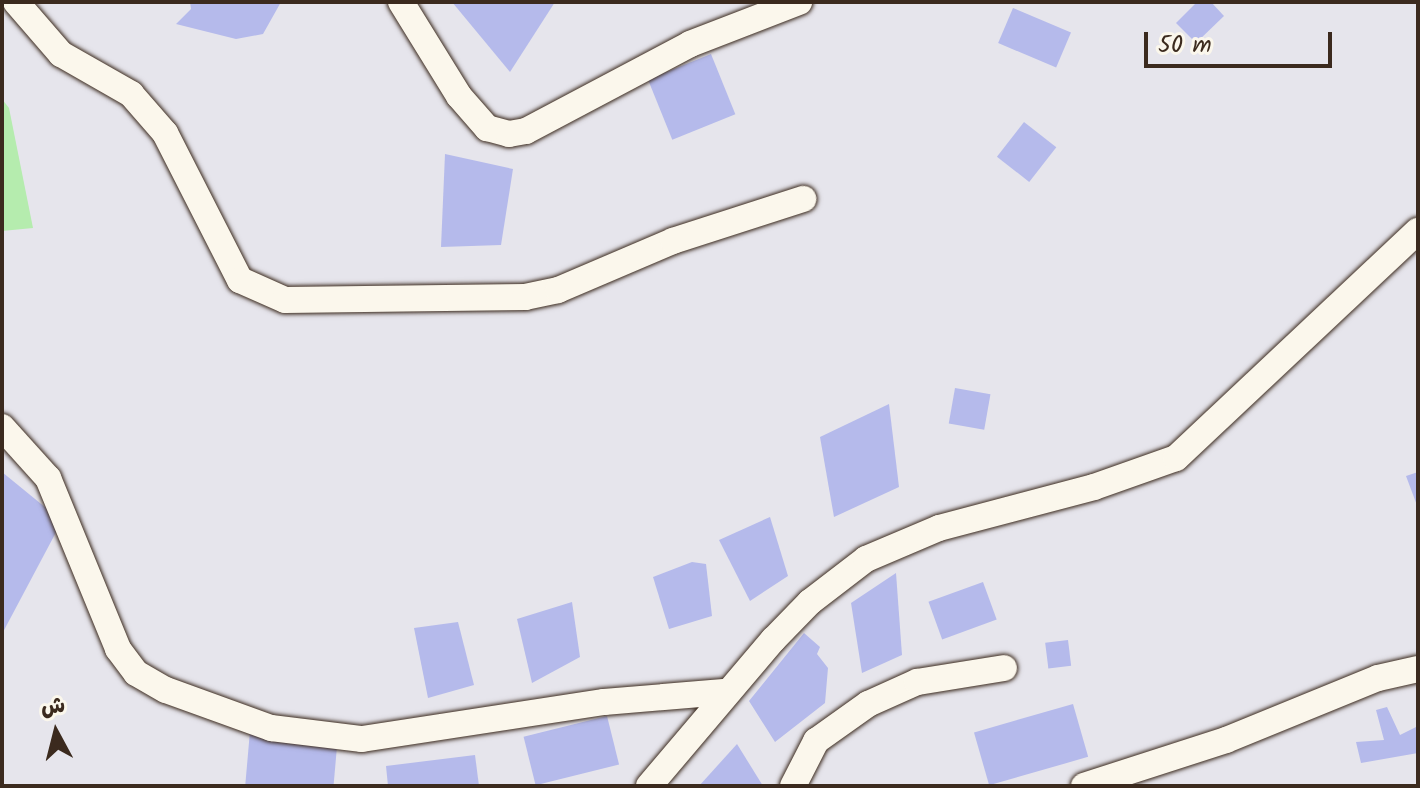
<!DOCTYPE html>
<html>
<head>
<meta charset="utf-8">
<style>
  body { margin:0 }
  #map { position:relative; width:1420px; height:788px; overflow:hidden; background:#e6e5ec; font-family:Kalam,"Playpen Sans Arabic",sans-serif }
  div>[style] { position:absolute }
  .green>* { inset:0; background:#b5ecae }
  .building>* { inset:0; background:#b5baeb; transform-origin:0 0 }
  .roads { filter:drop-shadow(0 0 2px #3b2a1e) drop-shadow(0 0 2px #3b2a1e) }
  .minor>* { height:26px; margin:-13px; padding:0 13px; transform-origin:13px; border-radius:13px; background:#fbf7ec }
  span { translate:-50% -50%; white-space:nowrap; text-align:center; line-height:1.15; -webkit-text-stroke:8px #fbf7ec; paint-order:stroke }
  .frame { position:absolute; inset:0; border:4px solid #3b2a1e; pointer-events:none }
  .north { position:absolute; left:16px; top:692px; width:80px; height:80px; -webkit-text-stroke:6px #fbf7ec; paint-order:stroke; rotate:353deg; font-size:22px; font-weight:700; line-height:32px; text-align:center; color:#3b2a1e }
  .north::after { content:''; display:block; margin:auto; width:28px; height:36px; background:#3b2a1e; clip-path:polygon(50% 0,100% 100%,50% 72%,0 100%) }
  .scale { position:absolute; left:1144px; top:32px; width:188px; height:36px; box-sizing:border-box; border:4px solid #3b2a1e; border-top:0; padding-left:10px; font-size:24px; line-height:28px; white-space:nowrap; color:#3b2a1e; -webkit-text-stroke:6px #fbf7ec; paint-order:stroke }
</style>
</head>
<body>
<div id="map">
  <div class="green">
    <i style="clip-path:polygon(2px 99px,9px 108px,33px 228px,2px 231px)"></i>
  </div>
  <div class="building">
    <i style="clip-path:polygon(190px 2px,281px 2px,263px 34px,236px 39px,176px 24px,191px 9px)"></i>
    <i style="clip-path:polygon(452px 2px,555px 2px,510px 72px)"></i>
    <i style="clip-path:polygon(1197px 2px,1211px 2px,1224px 16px,1196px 43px,1176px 23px)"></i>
    <i style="left:1013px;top:8px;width:63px;height:38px;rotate:23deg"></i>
    <i style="left:711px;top:54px;width:65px;height:68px;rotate:68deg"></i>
    <i style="left:1024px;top:122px;width:41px;height:44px;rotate:38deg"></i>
    <i style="clip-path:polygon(445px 154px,513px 169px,501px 245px,441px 247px)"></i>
    <i style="left:955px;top:388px;width:36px;height:36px;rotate:10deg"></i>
    <i style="clip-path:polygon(889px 404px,899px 487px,834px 517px,820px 437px)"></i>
    <i style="clip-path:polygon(2px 472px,62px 521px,2px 634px)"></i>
    <i style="clip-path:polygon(1418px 472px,1418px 508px,1406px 476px)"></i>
    <i style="clip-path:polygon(770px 517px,788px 576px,750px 601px,719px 540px)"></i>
    <i style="clip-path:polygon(692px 562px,706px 564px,712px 616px,669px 629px,653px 577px)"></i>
    <i style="clip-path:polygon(896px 573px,902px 655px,862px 673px,851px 603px)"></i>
    <i style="left:983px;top:582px;width:40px;height:58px;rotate:70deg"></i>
    <i style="clip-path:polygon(572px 602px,580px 657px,532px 683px,517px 619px)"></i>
    <i style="clip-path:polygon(458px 622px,474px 685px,428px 698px,414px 628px)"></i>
    <i style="clip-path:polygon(804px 633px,820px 647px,817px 654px,828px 668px,825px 703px,775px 742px,749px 701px)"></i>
    <i style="left:1068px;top:640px;width:26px;height:23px;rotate:83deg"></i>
    <i style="left:1073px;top:704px;width:55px;height:103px;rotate:74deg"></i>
    <i style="clip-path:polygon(1387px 707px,1400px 735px,1418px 726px,1418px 753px,1361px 763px,1356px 742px,1384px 740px,1376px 710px)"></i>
    <i style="left:607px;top:716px;width:50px;height:86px;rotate:76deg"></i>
    <i style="left:250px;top:731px;width:88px;height:55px;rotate:5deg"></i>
    <i style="clip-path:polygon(737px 744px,763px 786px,699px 786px)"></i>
    <i style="clip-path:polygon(475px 755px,479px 786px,388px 786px,386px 766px)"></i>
  </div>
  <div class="roads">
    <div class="minor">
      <i style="left:16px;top:2px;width:69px;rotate:49.1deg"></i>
      <i style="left:61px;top:54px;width:81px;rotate:29.7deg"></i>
      <i style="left:131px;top:94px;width:52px;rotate:48.9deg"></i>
      <i style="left:165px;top:133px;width:165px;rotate:63deg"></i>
      <i style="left:240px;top:280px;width:49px;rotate:24deg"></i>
      <i style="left:285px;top:300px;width:240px;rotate:-0.7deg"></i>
      <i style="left:525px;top:297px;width:34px;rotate:-12deg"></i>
      <i style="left:558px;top:290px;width:125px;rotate:-23.1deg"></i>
      <i style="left:673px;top:241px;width:137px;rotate:-17.9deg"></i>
      <i style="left:401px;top:2px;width:110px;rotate:58.3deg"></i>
      <i style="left:459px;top:96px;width:43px;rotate:48.8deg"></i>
      <i style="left:487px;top:128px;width:23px;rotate:15deg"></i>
      <i style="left:509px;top:134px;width:17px;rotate:-10deg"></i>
      <i style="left:526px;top:131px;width:186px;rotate:-27.9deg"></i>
      <i style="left:690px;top:44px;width:117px;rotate:-21.1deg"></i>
      <i style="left:2px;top:427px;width:69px;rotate:48deg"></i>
      <i style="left:48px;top:478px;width:185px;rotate:67.7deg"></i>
      <i style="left:118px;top:649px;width:30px;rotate:53deg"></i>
      <i style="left:136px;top:673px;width:34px;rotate:30deg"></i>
      <i style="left:166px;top:690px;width:112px;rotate:19.9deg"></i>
      <i style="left:271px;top:728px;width:92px;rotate:6.9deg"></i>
      <i style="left:362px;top:739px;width:245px;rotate:-8.7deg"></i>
      <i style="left:604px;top:702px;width:120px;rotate:-4.8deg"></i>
      <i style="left:649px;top:786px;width:192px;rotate:-49.7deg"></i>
      <i style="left:773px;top:640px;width:53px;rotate:-45.8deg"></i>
      <i style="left:810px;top:602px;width:71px;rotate:-37.5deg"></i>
      <i style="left:866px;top:559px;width:79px;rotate:-23deg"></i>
      <i style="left:939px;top:528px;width:160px;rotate:-14.8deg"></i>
      <i style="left:1094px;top:487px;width:87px;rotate:-19.5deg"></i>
      <i style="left:1176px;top:458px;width:332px;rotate:-43.2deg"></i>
      <i style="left:793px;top:786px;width:51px;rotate:-62.9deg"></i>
      <i style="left:816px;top:741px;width:64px;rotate:-35.4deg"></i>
      <i style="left:868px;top:704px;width:54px;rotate:-24.2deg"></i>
      <i style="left:917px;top:682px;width:88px;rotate:-9.1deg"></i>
      <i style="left:1084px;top:786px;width:149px;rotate:-17.9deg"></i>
      <i style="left:1226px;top:740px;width:164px;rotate:-22.2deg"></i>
      <i style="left:1378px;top:678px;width:41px;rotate:-12.7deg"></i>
    </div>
  </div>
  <div class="frame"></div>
  <div class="north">ش</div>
  <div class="scale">50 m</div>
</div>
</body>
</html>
